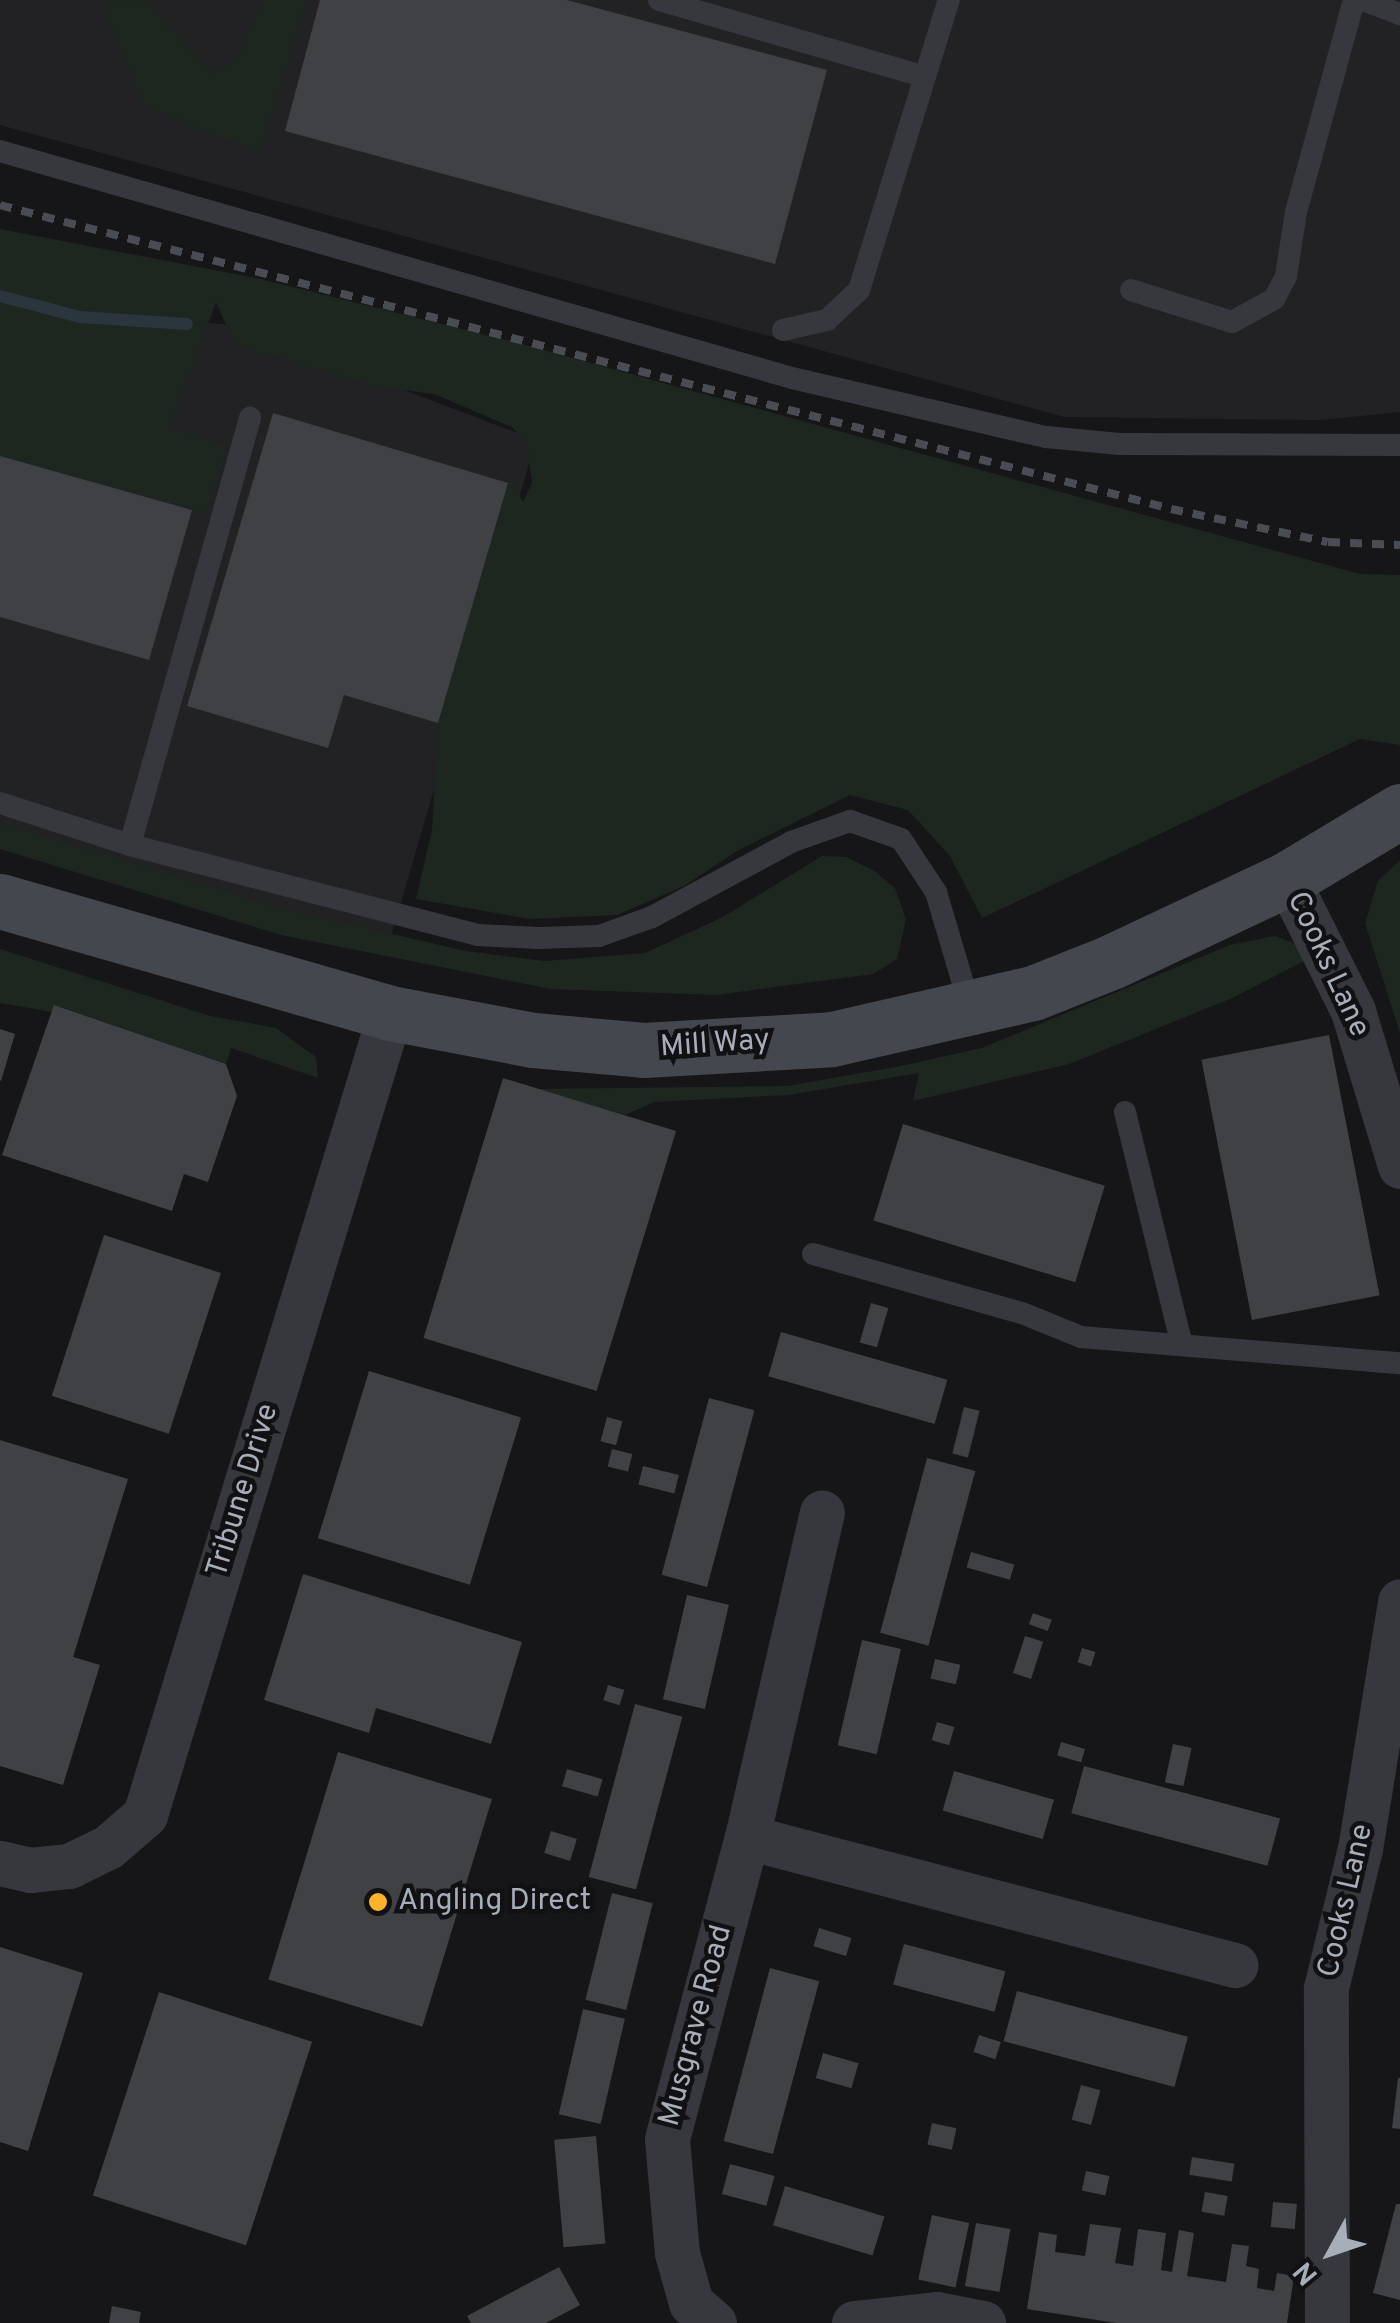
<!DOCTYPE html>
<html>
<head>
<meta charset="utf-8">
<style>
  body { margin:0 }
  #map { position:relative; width:1400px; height:2323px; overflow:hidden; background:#161618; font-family:Overpass,sans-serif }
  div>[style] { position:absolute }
  .built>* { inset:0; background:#222225 }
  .green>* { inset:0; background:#1e271f }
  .stream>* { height:12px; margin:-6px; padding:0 6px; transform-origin:6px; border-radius:6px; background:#2b353d }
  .building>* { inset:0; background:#404145; transform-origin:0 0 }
  .lane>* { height:22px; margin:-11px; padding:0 11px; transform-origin:11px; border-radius:11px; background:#37383d }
  .street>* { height:45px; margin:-22.5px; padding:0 22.5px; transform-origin:22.5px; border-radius:22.5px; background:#37383d }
  .secondary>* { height:55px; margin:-27.5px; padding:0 27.5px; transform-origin:27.5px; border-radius:27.5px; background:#45474e }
  .rail>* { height:8px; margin-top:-4px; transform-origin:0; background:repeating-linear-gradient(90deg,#4a4c53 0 12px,transparent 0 22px) }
  .dots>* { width:28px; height:28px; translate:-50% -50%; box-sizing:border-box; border:5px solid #111113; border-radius:50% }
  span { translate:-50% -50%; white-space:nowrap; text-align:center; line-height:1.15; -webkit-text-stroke:9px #111113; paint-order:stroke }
  .street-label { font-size:30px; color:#a7adb9 }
  .poi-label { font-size:30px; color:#a7adb9 }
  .left { translate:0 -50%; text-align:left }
  .north { position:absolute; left:1280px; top:2203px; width:100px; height:100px; -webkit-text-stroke:8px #111113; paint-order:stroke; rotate:230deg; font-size:28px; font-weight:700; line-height:40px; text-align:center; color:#a7adb9 }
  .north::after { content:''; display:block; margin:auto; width:35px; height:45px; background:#a7adb9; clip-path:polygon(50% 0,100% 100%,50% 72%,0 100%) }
</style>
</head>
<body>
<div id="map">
  <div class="built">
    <i style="clip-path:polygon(0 0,1400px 0,1400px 412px,1321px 420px,1064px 417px,0 125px)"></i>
    <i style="clip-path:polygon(0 307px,233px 325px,536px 440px,388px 947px,0 834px)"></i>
  </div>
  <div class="green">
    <i style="clip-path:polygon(143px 0,215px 74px,239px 55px,263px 0,307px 0,259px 153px,144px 106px,101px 2px)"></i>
    <i style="clip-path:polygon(0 229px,261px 279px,514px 342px,1360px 574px,1400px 575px,1400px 745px,1360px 739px,982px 918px,950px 856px,908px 810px,850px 795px,737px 851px,684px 886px,617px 915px,530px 919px,416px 899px,432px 830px,438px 723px,510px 477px,523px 502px,532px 483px,527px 444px,512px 427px,434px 394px,373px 386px,235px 345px,216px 302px,169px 428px,227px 446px,207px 513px,0 456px)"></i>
    <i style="clip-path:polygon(0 823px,284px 909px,466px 951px,544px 961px,645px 953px,723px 917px,822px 856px,846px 857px,873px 870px,895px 888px,906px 919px,897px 959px,873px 974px,716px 995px,551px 989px,281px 935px,0 849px)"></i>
    <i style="clip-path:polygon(1400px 860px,1400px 1033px,1365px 923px,1378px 881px)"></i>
    <i style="clip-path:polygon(1275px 936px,1296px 944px,1308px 959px,1230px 999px,1069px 1064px,913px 1101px,919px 1073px,788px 1095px,654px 1102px,625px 1115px,537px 1089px,787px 1086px,896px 1067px,982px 1048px,1230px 945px)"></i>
    <i style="clip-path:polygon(0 949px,210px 1016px,276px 1028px,316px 1057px,318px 1078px,231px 1048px,226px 1064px,55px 1005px,52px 1012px,0 1003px)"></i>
  </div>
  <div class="stream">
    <i style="left:0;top:296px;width:83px;rotate:14.7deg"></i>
    <i style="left:80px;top:317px;width:107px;rotate:3.7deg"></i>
  </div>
  <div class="building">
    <i style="clip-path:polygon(320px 0,567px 0,827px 70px,775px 264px,285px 131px)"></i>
    <i style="clip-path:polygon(273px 413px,508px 483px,438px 723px,344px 695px,328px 748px,187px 706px)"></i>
    <i style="clip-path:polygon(0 456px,192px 510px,149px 660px,0 617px)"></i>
    <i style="clip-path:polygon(54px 1005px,226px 1064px,237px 1096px,208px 1182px,184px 1174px,172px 1211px,2px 1155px)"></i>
    <i style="clip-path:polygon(0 1029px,15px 1034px,1px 1081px,0 1080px)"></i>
    <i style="left:1329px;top:1035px;width:265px;height:130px;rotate:79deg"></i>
    <i style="left:503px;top:1078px;width:181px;height:272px;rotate:17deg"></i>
    <i style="left:903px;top:1124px;width:211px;height:101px;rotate:17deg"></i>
    <i style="left:104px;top:1235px;width:123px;height:169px;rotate:18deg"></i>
    <i style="left:871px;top:1303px;width:18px;height:41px;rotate:16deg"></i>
    <i style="left:781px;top:1332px;width:173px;height:46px;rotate:16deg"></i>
    <i style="left:369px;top:1371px;width:159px;height:175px;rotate:17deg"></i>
    <i style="left:709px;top:1398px;width:47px;height:183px;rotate:15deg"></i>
    <i style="left:964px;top:1407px;width:16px;height:48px;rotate:14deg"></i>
    <i style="left:607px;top:1417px;width:16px;height:25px;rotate:15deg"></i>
    <i style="clip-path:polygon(0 1440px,128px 1479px,73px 1657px,100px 1665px,63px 1785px,0 1766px)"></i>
    <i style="left:612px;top:1449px;width:21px;height:18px;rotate:14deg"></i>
    <i style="left:927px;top:1458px;width:50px;height:181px;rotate:15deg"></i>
    <i style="left:643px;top:1466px;width:37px;height:19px;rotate:14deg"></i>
    <i style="left:971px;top:1552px;width:45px;height:16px;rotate:16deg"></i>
    <i style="clip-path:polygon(303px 1574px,522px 1642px,491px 1744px,376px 1708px,369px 1733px,264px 1700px)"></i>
    <i style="left:687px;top:1595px;width:43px;height:107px;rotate:13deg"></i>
    <i style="left:1033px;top:1613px;width:20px;height:12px;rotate:20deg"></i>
    <i style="left:1025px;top:1636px;width:19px;height:39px;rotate:18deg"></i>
    <i style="left:862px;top:1640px;width:40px;height:108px;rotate:13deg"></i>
    <i style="left:1082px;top:1648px;width:14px;height:15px;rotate:17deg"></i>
    <i style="left:935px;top:1659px;width:26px;height:20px;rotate:13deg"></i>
    <i style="left:608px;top:1685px;width:17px;height:16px;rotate:17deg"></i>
    <i style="left:635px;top:1704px;width:49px;height:179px;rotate:15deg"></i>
    <i style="left:937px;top:1722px;width:18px;height:19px;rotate:16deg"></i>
    <i style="left:1061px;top:1742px;width:25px;height:14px;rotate:16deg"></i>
    <i style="left:1173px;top:1744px;width:19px;height:39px;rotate:12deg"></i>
    <i style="left:338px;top:1752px;width:161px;height:238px;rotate:17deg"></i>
    <i style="left:1084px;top:1766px;width:203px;height:49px;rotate:15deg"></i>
    <i style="left:567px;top:1769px;width:37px;height:18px;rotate:16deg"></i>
    <i style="left:954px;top:1771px;width:104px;height:41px;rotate:16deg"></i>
    <i style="left:551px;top:1831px;width:27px;height:23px;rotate:17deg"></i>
    <i style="left:612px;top:1893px;width:42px;height:110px;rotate:14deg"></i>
    <i style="left:525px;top:1896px;width:15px;height:12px;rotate:16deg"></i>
    <i style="left:819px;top:1928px;width:34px;height:19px;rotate:17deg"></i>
    <i style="left:904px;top:1944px;width:105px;height:42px;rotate:15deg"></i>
    <i style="clip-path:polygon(0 1947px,83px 1973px,28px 2151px,0 2142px)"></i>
    <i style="left:770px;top:1968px;width:51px;height:179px;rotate:15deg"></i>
    <i style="left:1017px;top:1991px;width:177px;height:52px;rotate:15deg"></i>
    <i style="left:159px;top:1992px;width:161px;height:214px;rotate:18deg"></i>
    <i style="left:583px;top:2009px;width:43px;height:108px;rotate:13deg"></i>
    <i style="left:979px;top:2035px;width:23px;height:18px;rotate:18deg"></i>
    <i style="left:823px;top:2053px;width:37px;height:26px;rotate:16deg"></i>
    <i style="clip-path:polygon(1398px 2078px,1400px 2078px,1400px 2129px,1392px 2128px)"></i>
    <i style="left:1081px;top:2085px;width:20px;height:36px;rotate:15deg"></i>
    <i style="left:932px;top:2123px;width:25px;height:22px;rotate:12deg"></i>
    <i style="left:596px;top:2136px;width:108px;height:42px;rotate:85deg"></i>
    <i style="left:1192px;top:2157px;width:43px;height:18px;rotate:9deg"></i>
    <i style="left:730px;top:2164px;width:46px;height:31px;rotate:15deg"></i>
    <i style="left:1086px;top:2171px;width:24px;height:20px;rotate:12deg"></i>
    <i style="left:785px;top:2186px;width:104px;height:41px;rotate:17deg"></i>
    <i style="left:1205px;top:2192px;width:23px;height:20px;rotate:10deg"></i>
    <i style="left:1273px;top:2202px;width:24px;height:25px;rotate:5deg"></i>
    <i style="clip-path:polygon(1396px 2204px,1400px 2204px,1400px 2300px,1373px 2293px)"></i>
    <i style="left:932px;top:2215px;width:38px;height:66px;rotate:12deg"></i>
    <i style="left:976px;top:2223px;width:35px;height:64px;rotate:10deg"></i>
    <i style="clip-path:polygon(1090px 2224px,1121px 2228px,1115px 2263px,1133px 2266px,1138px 2229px,1166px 2233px,1161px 2270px,1172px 2272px,1179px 2230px,1194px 2233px,1187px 2276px,1226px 2282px,1232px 2244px,1249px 2246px,1246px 2266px,1259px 2269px,1257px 2288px,1274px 2291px,1277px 2273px,1294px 2276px,1287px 2323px,1116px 2323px,1027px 2309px,1039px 2232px,1057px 2235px,1055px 2252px,1085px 2256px)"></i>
    <i style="clip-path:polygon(559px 2267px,580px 2305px,546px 2323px,471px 2323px,467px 2316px)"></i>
    <i style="clip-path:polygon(112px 2306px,141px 2312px,139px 2323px,109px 2323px)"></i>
  </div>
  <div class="lane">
    <i style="left:659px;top:0;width:275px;rotate:16.1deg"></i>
    <i style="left:1363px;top:0;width:40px;rotate:21deg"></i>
    <i style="left:0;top:151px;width:824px;rotate:15.99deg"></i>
    <i style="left:792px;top:378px;width:261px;rotate:13.1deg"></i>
    <i style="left:1046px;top:437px;width:74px;rotate:5.4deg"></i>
    <i style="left:1120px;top:444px;width:280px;rotate:0.2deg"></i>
    <i style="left:1131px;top:290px;width:106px;rotate:17.6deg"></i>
    <i style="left:1232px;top:322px;width:48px;rotate:-28.7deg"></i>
    <i style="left:1274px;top:299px;width:26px;rotate:-62deg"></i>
    <i style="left:1286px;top:276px;width:65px;rotate:-81.1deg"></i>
    <i style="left:1296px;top:212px;width:220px;rotate:-74.7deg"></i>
    <i style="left:783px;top:330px;width:45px;rotate:-12.8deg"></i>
    <i style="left:827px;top:320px;width:44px;rotate:-43.2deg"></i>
    <i style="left:859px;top:290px;width:304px;rotate:-72.8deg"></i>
    <i style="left:0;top:803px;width:137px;rotate:17.9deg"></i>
    <i style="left:130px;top:845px;width:358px;rotate:14.5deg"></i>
    <i style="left:477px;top:935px;width:62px;rotate:2.8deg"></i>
    <i style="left:539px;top:938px;width:60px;rotate:-1.9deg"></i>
    <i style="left:599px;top:936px;width:56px;rotate:-19.7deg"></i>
    <i style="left:652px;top:917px;width:158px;rotate:-28.3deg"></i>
    <i style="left:791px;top:842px;width:63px;rotate:-19.6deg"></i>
    <i style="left:850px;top:821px;width:54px;rotate:19.4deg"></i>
    <i style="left:901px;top:839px;width:64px;rotate:56.6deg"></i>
    <i style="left:936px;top:892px;width:120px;rotate:73.5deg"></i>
    <i style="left:130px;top:845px;width:444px;rotate:-74.3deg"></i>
    <i style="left:1125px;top:1112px;width:240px;rotate:76.3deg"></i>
    <i style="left:813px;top:1254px;width:217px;rotate:15.8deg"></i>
    <i style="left:1022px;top:1313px;width:64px;rotate:22.1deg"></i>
    <i style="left:1081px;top:1337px;width:320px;rotate:4.7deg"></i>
  </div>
  <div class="street">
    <i style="left:1287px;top:879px;width:148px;rotate:63.4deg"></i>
    <i style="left:1353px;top:1011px;width:162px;rotate:73.1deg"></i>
    <i style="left:747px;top:1837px;width:505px;rotate:14.7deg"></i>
    <i style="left:0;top:1863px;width:31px;rotate:13deg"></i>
    <i style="left:30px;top:1870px;width:39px;rotate:-6deg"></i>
    <i style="left:69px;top:1866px;width:43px;rotate:-26deg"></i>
    <i style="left:108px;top:1847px;width:49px;rotate:-40.9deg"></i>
    <i style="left:145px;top:1815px;width:839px;rotate:-73.01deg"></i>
    <i style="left:714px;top:2323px;width:30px;rotate:-139deg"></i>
    <i style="left:691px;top:2303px;width:52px;rotate:-105.6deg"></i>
    <i style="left:677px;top:2253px;width:114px;rotate:-95deg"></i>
    <i style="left:667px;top:2139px;width:312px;rotate:-75.2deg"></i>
    <i style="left:747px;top:1837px;width:333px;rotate:-77deg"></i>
    <i style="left:854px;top:2323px;width:83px;rotate:-6.2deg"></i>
    <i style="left:937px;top:2314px;width:47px;rotate:11.1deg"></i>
    <i style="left:1327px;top:2323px;width:335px;rotate:-90.2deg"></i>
    <i style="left:1326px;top:1988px;width:143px;rotate:-76.3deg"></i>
    <i style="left:1360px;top:1849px;width:251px;rotate:-80.8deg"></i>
  </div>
  <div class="secondary">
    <i style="left:0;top:901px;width:406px;rotate:16deg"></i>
    <i style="left:390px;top:1013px;width:146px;rotate:10.7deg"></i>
    <i style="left:533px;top:1040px;width:111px;rotate:5.1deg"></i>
    <i style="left:644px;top:1050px;width:188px;rotate:-3.3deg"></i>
    <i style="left:832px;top:1039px;width:206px;rotate:-12.9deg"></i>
    <i style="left:1033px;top:993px;width:84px;rotate:-21.7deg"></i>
    <i style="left:1111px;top:962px;width:195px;rotate:-25.2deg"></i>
    <i style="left:1287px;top:879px;width:132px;rotate:-31deg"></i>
  </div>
  <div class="rail">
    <i style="left:0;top:205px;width:1210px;rotate:14.55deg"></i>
    <i style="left:1171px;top:509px;width:160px;rotate:11.9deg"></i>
    <i style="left:1328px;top:542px;width:72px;rotate:2.4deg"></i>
  </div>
  <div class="dots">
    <i style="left:378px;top:1902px;background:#fcb22a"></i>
  </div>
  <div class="street-label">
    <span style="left:1327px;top:965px;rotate:65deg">Cooks Lane</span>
    <span style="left:715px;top:1045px;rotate:-4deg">Mill Way</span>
    <span style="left:244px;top:1491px;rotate:-73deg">Tribune Drive</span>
    <span style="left:1347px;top:1901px;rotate:-77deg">Cooks Lane</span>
    <span style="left:697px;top:2026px;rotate:-75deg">Musgrave Road</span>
  </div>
  <div class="poi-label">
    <span class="left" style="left:398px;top:1902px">Angling Direct</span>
  </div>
  <div class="north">N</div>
</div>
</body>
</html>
